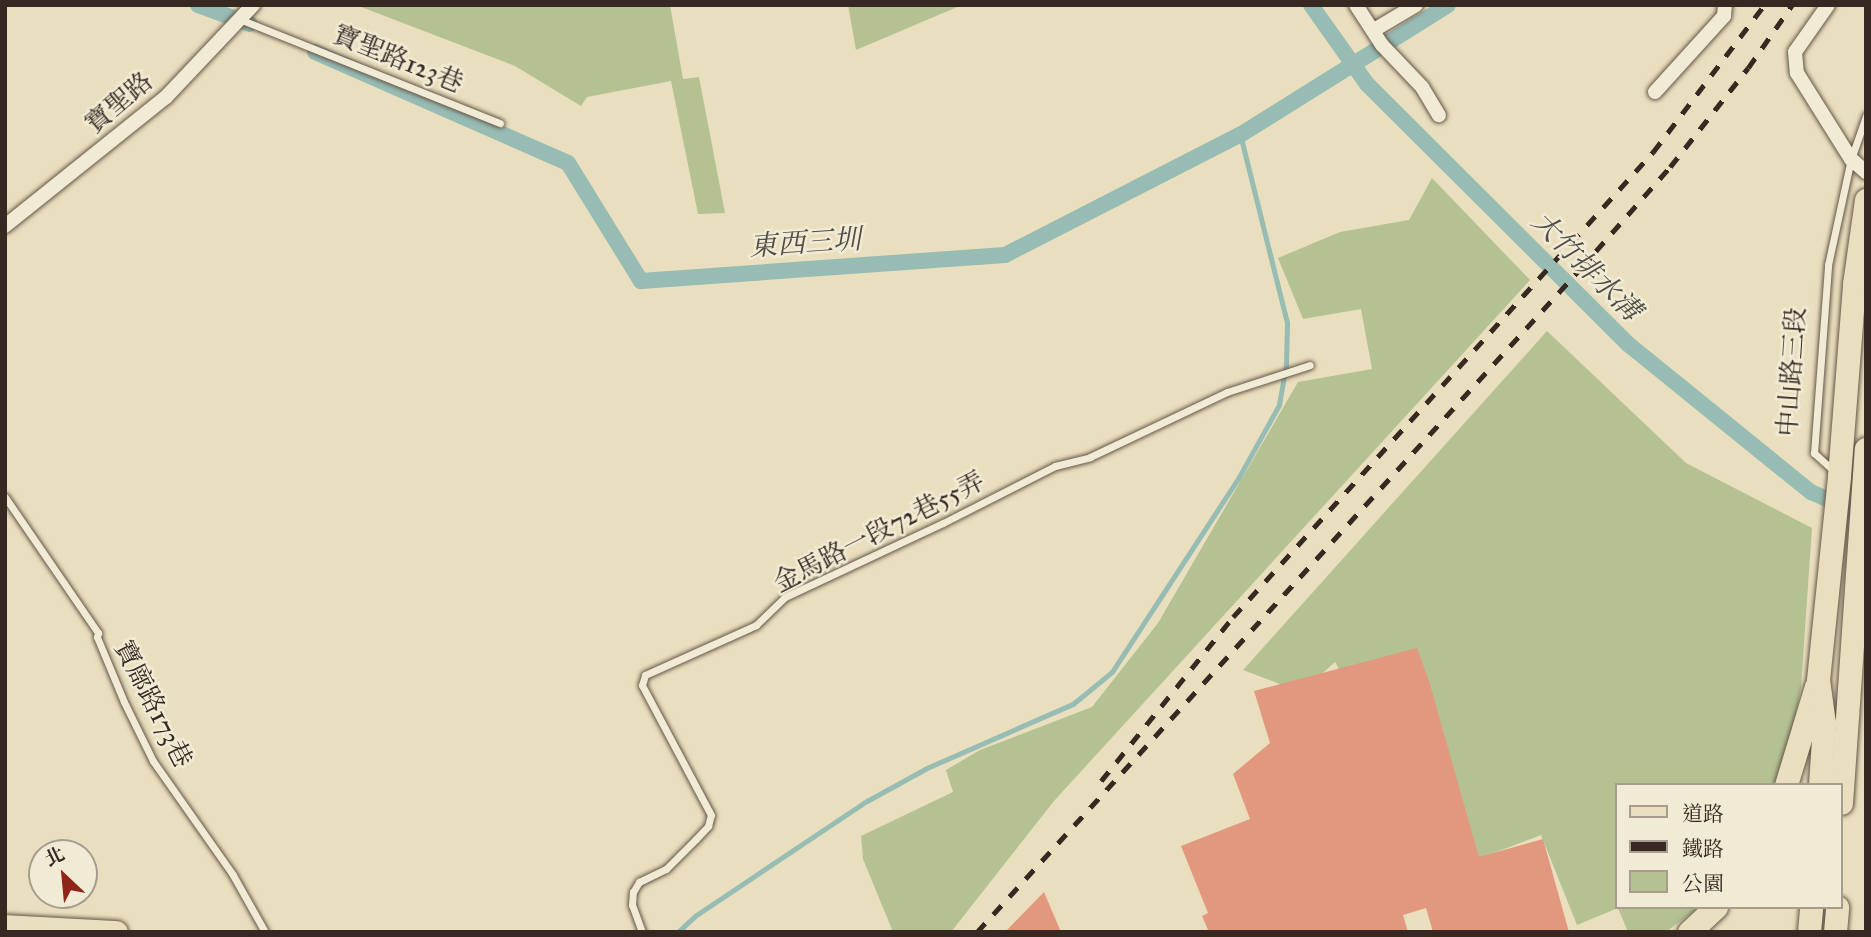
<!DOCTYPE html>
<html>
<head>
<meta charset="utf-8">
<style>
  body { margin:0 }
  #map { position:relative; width:1871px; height:937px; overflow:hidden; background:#e9debd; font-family:"IM FELL Great Primer","Noto Serif TC",serif }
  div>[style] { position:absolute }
  .green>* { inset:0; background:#b4c293 }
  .stream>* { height:4.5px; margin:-2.25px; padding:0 2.25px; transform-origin:2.25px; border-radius:2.25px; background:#97bcb4 }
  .canal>* { height:16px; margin:-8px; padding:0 8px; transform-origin:8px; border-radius:8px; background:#97bcb4 }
  .building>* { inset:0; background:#e2987e }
  .roads { filter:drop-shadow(0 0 2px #645649) drop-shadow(0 0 2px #645649) }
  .lane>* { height:7px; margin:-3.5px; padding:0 3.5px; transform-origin:3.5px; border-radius:3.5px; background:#f1ead4 }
  .street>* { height:14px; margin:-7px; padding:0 7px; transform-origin:7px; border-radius:7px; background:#f1ead4 }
  .primary>* { height:23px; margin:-11.5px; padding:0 11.5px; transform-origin:11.5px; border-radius:11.5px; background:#e9debd }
  .rail>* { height:4.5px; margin-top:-2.25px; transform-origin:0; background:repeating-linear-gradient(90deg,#372822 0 12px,transparent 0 24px) }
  span { translate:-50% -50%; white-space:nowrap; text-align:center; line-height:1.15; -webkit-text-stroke:5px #f1ead4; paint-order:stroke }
  .street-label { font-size:26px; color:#372822 }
  .water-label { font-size:28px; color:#4f4d46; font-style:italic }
  .frame { position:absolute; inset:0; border:7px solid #372822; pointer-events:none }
  .legend { position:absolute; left:1615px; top:783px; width:228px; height:126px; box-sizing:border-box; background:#f1ead4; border:2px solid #a79c8d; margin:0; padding:9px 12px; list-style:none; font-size:21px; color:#372822 }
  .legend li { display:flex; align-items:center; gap:14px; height:35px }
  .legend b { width:35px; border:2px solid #a79c8d }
  .north { position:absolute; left:28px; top:839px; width:70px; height:70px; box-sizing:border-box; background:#f1ead4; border:2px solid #a79c8d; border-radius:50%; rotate:334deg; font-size:19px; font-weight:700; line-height:28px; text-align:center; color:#372822 }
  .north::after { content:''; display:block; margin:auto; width:24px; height:32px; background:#8f2418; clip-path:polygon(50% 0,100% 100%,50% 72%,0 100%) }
</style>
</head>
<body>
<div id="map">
  <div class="green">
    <i style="clip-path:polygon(356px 5px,670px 5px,683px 79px,699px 77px,725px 213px,698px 214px,671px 81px,587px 97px,581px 106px,515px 66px)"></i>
    <i style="clip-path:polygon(848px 5px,962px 5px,856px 50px)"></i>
    <i style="clip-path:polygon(1432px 178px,1530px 280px,1054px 801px,951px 932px,893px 932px,863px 859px,861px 836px,953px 792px,946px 770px,980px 750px,1092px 707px,1158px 623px,1298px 382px,1372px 369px,1361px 309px,1303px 319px,1278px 258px,1340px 232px,1409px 220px)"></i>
    <i style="clip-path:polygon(1547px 331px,1686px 463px,1812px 528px,1801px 687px,1786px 763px,1778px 785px,1617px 785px,1617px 907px,1699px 907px,1666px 932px,1628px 932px,1618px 908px,1577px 925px,1541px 835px,1470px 862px,1433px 744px,1443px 730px,1422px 669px,1340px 671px,1335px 662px,1316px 679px,1290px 688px,1243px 670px)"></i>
  </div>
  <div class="stream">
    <i style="left:678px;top:932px;width:23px;rotate:-43deg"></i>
    <i style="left:695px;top:916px;width:207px;rotate:-33.8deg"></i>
    <i style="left:867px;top:801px;width:68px;rotate:-28.8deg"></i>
    <i style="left:927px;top:768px;width:159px;rotate:-23.7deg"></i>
    <i style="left:1073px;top:704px;width:50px;rotate:-39.4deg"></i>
    <i style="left:1112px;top:672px;width:233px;rotate:-56.9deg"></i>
    <i style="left:1239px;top:477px;width:82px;rotate:-60.9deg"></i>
    <i style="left:1279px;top:405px;width:41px;rotate:-80.1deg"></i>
    <i style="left:1286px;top:365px;width:42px;rotate:-88.6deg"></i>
    <i style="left:1287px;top:323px;width:194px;rotate:-104deg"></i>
  </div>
  <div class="canal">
    <i style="left:198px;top:5px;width:55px;rotate:20.1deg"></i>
    <i style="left:1311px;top:5px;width:97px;rotate:54.7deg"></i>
    <i style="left:1367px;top:84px;width:368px;rotate:44.9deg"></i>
    <i style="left:1628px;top:344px;width:235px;rotate:39deg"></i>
    <i style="left:1811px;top:492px;width:60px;rotate:23.6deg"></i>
    <i style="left:315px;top:52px;width:276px;rotate:23.7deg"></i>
    <i style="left:568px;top:163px;width:139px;rotate:58.3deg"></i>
    <i style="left:641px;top:281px;width:365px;rotate:-4.1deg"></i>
    <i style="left:1005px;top:255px;width:264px;rotate:-27.1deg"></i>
    <i style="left:1240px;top:135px;width:245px;rotate:-32deg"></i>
  </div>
  <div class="building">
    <i style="clip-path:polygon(1417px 648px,1429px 681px,1479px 857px,1543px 839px,1569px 932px,1433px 932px,1426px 908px,1403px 915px,1408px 932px,1209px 932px,1202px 916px,1208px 913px,1181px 846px,1250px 819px,1233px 774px,1270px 743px,1254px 691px)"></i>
    <i style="clip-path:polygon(1044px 892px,1061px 932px,1005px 932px)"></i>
  </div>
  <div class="roads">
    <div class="lane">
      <i style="left:242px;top:20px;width:278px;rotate:21.8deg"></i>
      <i style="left:1834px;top:471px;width:27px;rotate:-138deg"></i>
      <i style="left:1814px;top:453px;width:189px;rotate:-85.7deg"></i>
      <i style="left:1828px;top:265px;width:108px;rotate:-77.8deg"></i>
      <i style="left:1851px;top:159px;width:46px;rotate:-70.8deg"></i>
      <i style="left:5px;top:497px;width:165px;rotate:55.6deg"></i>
      <i style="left:98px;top:633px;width:4px;rotate:104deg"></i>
      <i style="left:97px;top:637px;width:70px;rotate:67.4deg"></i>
      <i style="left:124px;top:702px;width:66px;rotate:63.8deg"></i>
      <i style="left:153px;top:761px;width:139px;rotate:54.9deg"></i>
      <i style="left:233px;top:875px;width:65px;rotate:60.7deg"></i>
      <i style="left:642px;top:932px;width:29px;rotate:-110deg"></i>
      <i style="left:632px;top:905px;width:13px;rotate:-86deg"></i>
      <i style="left:633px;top:892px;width:12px;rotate:-59deg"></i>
      <i style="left:639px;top:882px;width:30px;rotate:-26deg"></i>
      <i style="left:666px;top:869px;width:42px;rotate:-45deg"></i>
      <i style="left:696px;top:839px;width:18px;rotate:-47deg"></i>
      <i style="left:708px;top:826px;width:11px;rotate:-75deg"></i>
      <i style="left:711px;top:815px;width:147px;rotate:-118deg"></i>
      <i style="left:642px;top:685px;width:10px;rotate:-73deg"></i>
      <i style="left:645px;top:675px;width:122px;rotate:-24.2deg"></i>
      <i style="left:756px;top:625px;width:40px;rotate:-44deg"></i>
      <i style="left:785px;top:597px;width:174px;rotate:-25.1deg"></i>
      <i style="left:943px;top:523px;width:126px;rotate:-27deg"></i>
      <i style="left:1055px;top:466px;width:36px;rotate:-14deg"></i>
      <i style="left:1090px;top:457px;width:152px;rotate:-25.4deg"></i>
      <i style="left:1227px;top:392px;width:87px;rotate:-18deg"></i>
    </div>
    <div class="street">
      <i style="left:1356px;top:5px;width:48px;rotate:57deg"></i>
      <i style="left:1382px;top:45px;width:58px;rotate:46.4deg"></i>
      <i style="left:1422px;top:87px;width:33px;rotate:59deg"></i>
      <i style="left:1828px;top:5px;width:57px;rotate:125.1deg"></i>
      <i style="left:1795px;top:52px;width:21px;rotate:85deg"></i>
      <i style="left:1797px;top:73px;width:102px;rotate:57.9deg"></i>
      <i style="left:1851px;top:159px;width:20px;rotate:41deg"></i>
      <i style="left:1374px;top:30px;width:49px;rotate:-30.8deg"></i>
      <i style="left:1655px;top:92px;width:103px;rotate:-47.8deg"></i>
      <i style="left:1724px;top:16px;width:11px;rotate:-85deg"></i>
      <i style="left:5px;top:226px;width:206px;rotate:-38.7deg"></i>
      <i style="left:166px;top:97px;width:127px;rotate:-46.6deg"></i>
    </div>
    <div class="primary">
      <i style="left:1786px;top:785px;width:103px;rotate:-73.1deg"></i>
      <i style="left:1820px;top:785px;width:62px;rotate:-86.3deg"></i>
      <i style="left:1824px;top:723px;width:43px;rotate:-97.9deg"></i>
      <i style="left:1818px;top:680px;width:205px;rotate:-84.1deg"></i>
      <i style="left:1839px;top:476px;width:193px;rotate:-85.5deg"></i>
      <i style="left:1854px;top:284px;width:85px;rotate:-81.9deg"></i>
      <i style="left:1841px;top:803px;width:355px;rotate:-86deg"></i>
      <i style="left:5px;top:926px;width:111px;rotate:3.1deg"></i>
      <i style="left:1689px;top:932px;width:37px;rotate:-43deg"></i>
      <i style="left:1809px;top:932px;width:25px;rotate:-85deg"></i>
      <i style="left:1835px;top:932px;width:25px;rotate:-85deg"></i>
    </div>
  </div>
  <div class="rail">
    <i style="left:1101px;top:781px;width:211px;rotate:-51.2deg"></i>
    <i style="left:1233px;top:617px;width:627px;rotate:-47.91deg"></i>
    <i style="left:1653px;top:152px;width:184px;rotate:-52.9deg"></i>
    <i style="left:977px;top:932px;width:896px;rotate:-47.71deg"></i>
    <i style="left:1580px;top:269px;width:136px;rotate:-48.6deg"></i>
    <i style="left:1670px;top:167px;width:126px;rotate:-51.8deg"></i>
    <i style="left:1748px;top:68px;width:77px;rotate:-55.1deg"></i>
  </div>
  <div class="street-label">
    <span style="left:398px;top:59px;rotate:22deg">寶聖路123巷</span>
    <span style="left:119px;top:103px;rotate:-40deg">寶聖路</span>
    <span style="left:1792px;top:372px;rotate:-86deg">中山路三段</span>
    <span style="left:879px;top:532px;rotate:-27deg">金馬路一段72巷55弄</span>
    <span style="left:153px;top:704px;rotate:63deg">寶廍路173巷</span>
  </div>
  <div class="water-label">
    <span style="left:805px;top:243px;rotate:-4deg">東西三圳</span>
    <span style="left:1586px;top:266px;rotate:45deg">大竹排水溝</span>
  </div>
  <div class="frame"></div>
  <ul class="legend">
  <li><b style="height:9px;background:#e9debd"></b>道路</li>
  <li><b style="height:9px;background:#372822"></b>鐵路</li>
  <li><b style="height:19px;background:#b4c293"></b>公園</li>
  </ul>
  <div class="north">北</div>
</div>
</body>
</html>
